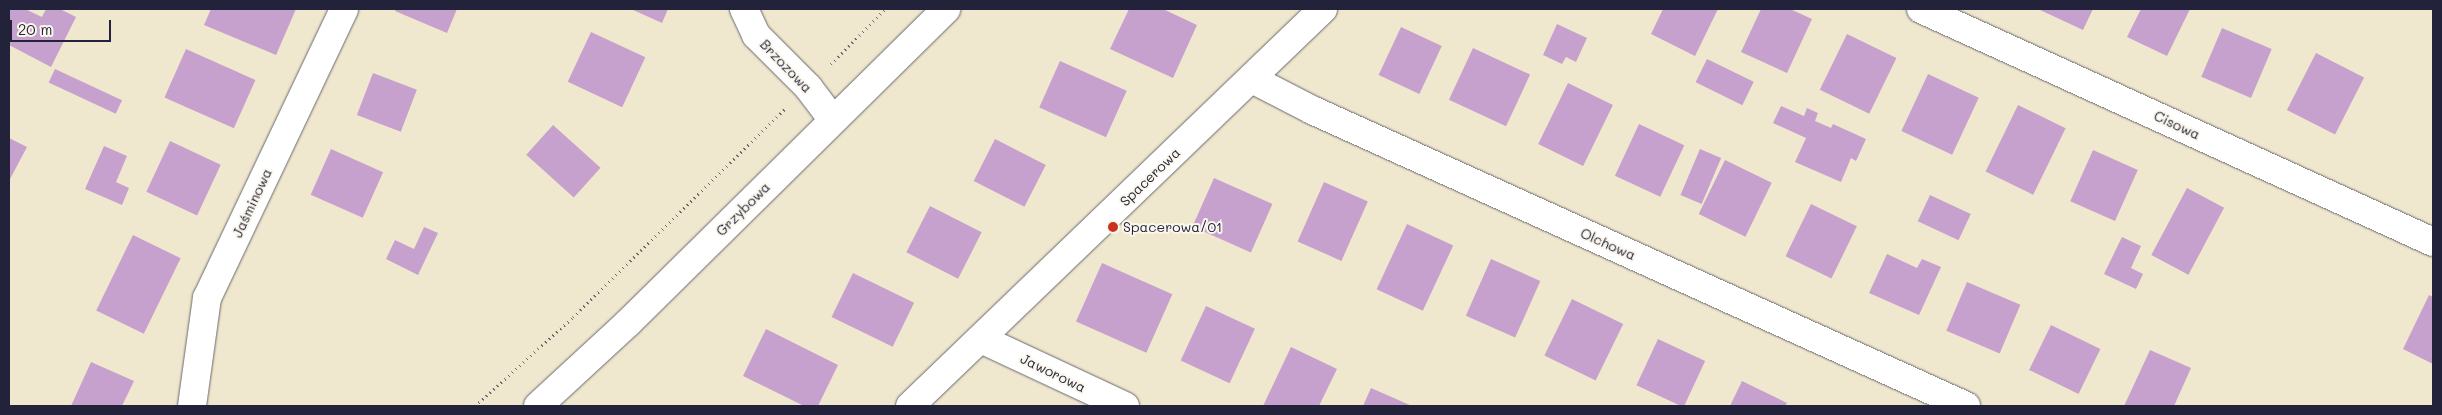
<!DOCTYPE html>
<html>
<head>
<meta charset="utf-8">
<style>
  body { margin:0 }
  #map { position:relative; width:2442px; height:415px; overflow:hidden; background:#f0e8ce; font-family:Mali,sans-serif }
  div>[style] { position:absolute }
  .building>* { inset:0; background:#c7a1cd; transform-origin:0 0 }
  .path>* { height:3px; margin-top:-1.5px; transform-origin:0; background:repeating-linear-gradient(90deg,#6a676e 0 1px,transparent 0 5px) }
  .roads { filter:drop-shadow(0 0 1px #6a676e) drop-shadow(0 0 1px #6a676e) }
  .minor>* { height:28px; margin:-14px; padding:0 14px; transform-origin:14px; border-radius:14px; background:#fff }
  .major>* { height:28px; margin:-14px; padding:0 14px; transform-origin:14px; border-radius:14px; background:#fff }
  .dots>* { width:14px; height:14px; translate:-50% -50%; box-sizing:border-box; border:2px solid #fbf7ec; border-radius:50% }
  span { translate:-50% -50%; white-space:nowrap; text-align:center; line-height:1.15; -webkit-text-stroke:4px #fbf7ec; paint-order:stroke }
  .street-label { font-size:14px; color:#22223b }
  .poi-label { font-size:14px; color:#22223b }
  .left { translate:0 -50%; text-align:left }
  .frame { position:absolute; inset:0; border:10px solid #22223b; pointer-events:none }
  .scale { position:absolute; left:10px; top:20px; width:101px; height:22px; box-sizing:border-box; border:2px solid #22223b; border-top:0; padding-left:6px; font-size:15px; line-height:18px; white-space:nowrap; color:#22223b; -webkit-text-stroke:4px #fbf7ec; paint-order:stroke }
</style>
</head>
<body>
<div id="map">
  <div class="building">
    <i style="clip-path:polygon(9px 9px,25px 9px,42px 17px,46px 9px,60px 9px,76px 17px,51px 67px,9px 45px)"></i>
    <i style="clip-path:polygon(211px 9px,296px 9px,276px 55px,204px 25px)"></i>
    <i style="clip-path:polygon(396px 9px,457px 9px,447px 33px,395px 11px)"></i>
    <i style="clip-path:polygon(631px 9px,668px 9px,662px 23px)"></i>
    <i style="clip-path:polygon(1129px 9px,1163px 9px,1197px 25px,1173px 78px,1110px 49px)"></i>
    <i style="clip-path:polygon(1663px 9px,1718px 9px,1695px 56px,1651px 34px)"></i>
    <i style="clip-path:polygon(1761px 9px,1790px 9px,1812px 19px,1787px 73px,1741px 52px)"></i>
    <i style="clip-path:polygon(2038px 9px,2093px 9px,2083px 30px)"></i>
    <i style="clip-path:polygon(2141px 9px,2190px 9px,2167px 56px,2127px 37px)"></i>
    <i style="clip-path:polygon(1557px 24px,1587px 38px,1576px 62px,1566px 57px,1562px 64px,1543px 55px)"></i>
    <i style="left:1401px;top:27px;width:45px;height:53px;rotate:25deg"></i>
    <i style="left:2222px;top:28px;width:54px;height:53px;rotate:23deg"></i>
    <i style="left:591px;top:32px;width:60px;height:55px;rotate:25deg"></i>
    <i style="left:1847px;top:34px;width:55px;height:62px;rotate:26deg"></i>
    <i style="left:1473px;top:48px;width:63px;height:57px;rotate:25deg"></i>
    <i style="left:186px;top:49px;width:76px;height:53px;rotate:24deg"></i>
    <i style="left:2316px;top:53px;width:54px;height:64px;rotate:27deg"></i>
    <i style="left:1707px;top:59px;width:52px;height:26px;rotate:26deg"></i>
    <i style="left:1060px;top:61px;width:73px;height:51px;rotate:24deg"></i>
    <i style="left:55px;top:69px;width:74px;height:15px;rotate:25deg"></i>
    <i style="left:373px;top:73px;width:47px;height:45px;rotate:21deg"></i>
    <i style="left:1928px;top:74px;width:56px;height:63px;rotate:25deg"></i>
    <i style="left:1568px;top:83px;width:50px;height:68px;rotate:26deg"></i>
    <i style="left:2018px;top:105px;width:53px;height:74px;rotate:26deg"></i>
    <i style="clip-path:polygon(1781px 106px,1804px 116px,1807px 108px,1818px 113px,1815px 121px,1831px 128px,1833px 124px,1866px 139px,1856px 161px,1851px 158px,1841px 182px,1795px 162px,1806px 138px,1773px 123px)"></i>
    <i style="left:1639px;top:124px;width:50px;height:57px;rotate:25deg"></i>
    <i style="left:553px;top:125px;width:64px;height:40px;rotate:42deg"></i>
    <i style="clip-path:polygon(9px 138px,27px 147px,9px 181px)"></i>
    <i style="left:995px;top:139px;width:57px;height:47px;rotate:27deg"></i>
    <i style="left:170px;top:141px;width:56px;height:56px;rotate:25deg"></i>
    <i style="clip-path:polygon(104px 146px,127px 156px,116px 182px,129px 188px,122px 205px,85px 189px)"></i>
    <i style="left:331px;top:149px;width:57px;height:50px;rotate:24deg"></i>
    <i style="left:1700px;top:149px;width:23px;height:50px;rotate:23deg"></i>
    <i style="left:2093px;top:150px;width:49px;height:56px;rotate:24deg"></i>
    <i style="left:1725px;top:160px;width:52px;height:60px;rotate:26deg"></i>
    <i style="left:1214px;top:178px;width:64px;height:53px;rotate:24deg"></i>
    <i style="left:1324px;top:182px;width:48px;height:65px;rotate:24deg"></i>
    <i style="left:2187px;top:188px;width:42px;height:76px;rotate:28deg"></i>
    <i style="left:1930px;top:195px;width:45px;height:29px;rotate:25deg"></i>
    <i style="left:1811px;top:204px;width:51px;height:58px;rotate:26deg"></i>
    <i style="left:930px;top:206px;width:58px;height:52px;rotate:27deg"></i>
    <i style="left:1407px;top:224px;width:51px;height:72px;rotate:25deg"></i>
    <i style="clip-path:polygon(424px 227px,438px 233px,418px 275px,386px 259px,395px 240px,414px 249px)"></i>
    <i style="left:133px;top:235px;width:53px;height:84px;rotate:26deg"></i>
    <i style="clip-path:polygon(2122px 237px,2141px 246px,2131px 268px,2143px 274px,2136px 289px,2104px 274px)"></i>
    <i style="clip-path:polygon(1887px 254px,1917px 268px,1922px 259px,1941px 267px,1919px 315px,1869px 293px)"></i>
    <i style="left:1491px;top:259px;width:54px;height:62px;rotate:24deg"></i>
    <i style="left:1102px;top:263px;width:77px;height:64px;rotate:24deg"></i>
    <i style="left:853px;top:273px;width:68px;height:49px;rotate:26deg"></i>
    <i style="left:1967px;top:282px;width:58px;height:53px;rotate:23deg"></i>
    <i style="clip-path:polygon(2429px 295px,2433px 297px,2433px 364px,2403px 349px)"></i>
    <i style="left:1572px;top:299px;width:57px;height:63px;rotate:26deg"></i>
    <i style="left:1206px;top:306px;width:54px;height:60px;rotate:25deg"></i>
    <i style="left:2051px;top:325px;width:55px;height:50px;rotate:26deg"></i>
    <i style="clip-path:polygon(766px 329px,838px 365px,818px 406px,804px 406px,743px 376px)"></i>
    <i style="left:1658px;top:339px;width:52px;height:51px;rotate:25deg"></i>
    <i style="clip-path:polygon(1291px 347px,1337px 369px,1319px 406px,1263px 406px)"></i>
    <i style="clip-path:polygon(2150px 350px,2191px 368px,2174px 406px,2124px 406px)"></i>
    <i style="clip-path:polygon(91px 362px,134px 381px,122px 406px,71px 406px)"></i>
    <i style="clip-path:polygon(1742px 381px,1787px 403px,1785px 406px,1730px 406px)"></i>
    <i style="clip-path:polygon(1371px 388px,1412px 406px,1363px 406px)"></i>
  </div>
  <div class="path">
    <i style="left:831px;top:64px;width:77px;rotate:-45.5deg"></i>
    <i style="left:475px;top:406px;width:132px;rotate:-42.2deg"></i>
    <i style="left:573px;top:317px;width:297px;rotate:-44.5deg"></i>
  </div>
  <div class="roads">
    <div class="minor">
      <i style="left:744px;top:9px;width:29px;rotate:65deg"></i>
      <i style="left:756px;top:35px;width:74px;rotate:45deg"></i>
      <i style="left:808px;top:87px;width:41px;rotate:52.9deg"></i>
      <i style="left:1921px;top:9px;width:563px;rotate:24.47deg"></i>
      <i style="left:1252px;top:79px;width:68px;rotate:27.3deg"></i>
      <i style="left:1312px;top:110px;width:718px;rotate:24.35deg"></i>
      <i style="left:981px;top:339px;width:159px;rotate:25deg"></i>
      <i style="left:192px;top:406px;width:109px;rotate:-82.1deg"></i>
      <i style="left:207px;top:298px;width:320px;rotate:-64.6deg"></i>
      <i style="left:910px;top:406px;width:573px;rotate:-43.87deg"></i>
    </div>
    <div class="major">
      <i style="left:538px;top:406px;width:122px;rotate:-42.7deg"></i>
      <i style="left:628px;top:323px;width:447px;rotate:-44.6deg"></i>
    </div>
  </div>
  <div class="dots">
    <i style="left:1113px;top:227px;background:#c8321e"></i>
  </div>
  <div class="street-label">
    <span style="left:786px;top:66px;rotate:46deg">Brzozowa</span>
    <span style="left:2177px;top:125px;rotate:25deg">Cisowa</span>
    <span style="left:1150px;top:177px;rotate:-44deg">Spacerowa</span>
    <span style="left:252px;top:203px;rotate:-65deg">Jaśminowa</span>
    <span style="left:743px;top:209px;rotate:-45deg">Grzybowa</span>
    <span style="left:1608px;top:244px;rotate:24deg">Olchowa</span>
    <span style="left:1053px;top:373px;rotate:26deg">Jaworowa</span>
  </div>
  <div class="poi-label">
    <span class="left" style="left:1123px;top:227px">Spacerowa/01</span>
  </div>
  <div class="frame"></div>
  <div class="scale">20 m</div>
</div>
</body>
</html>
